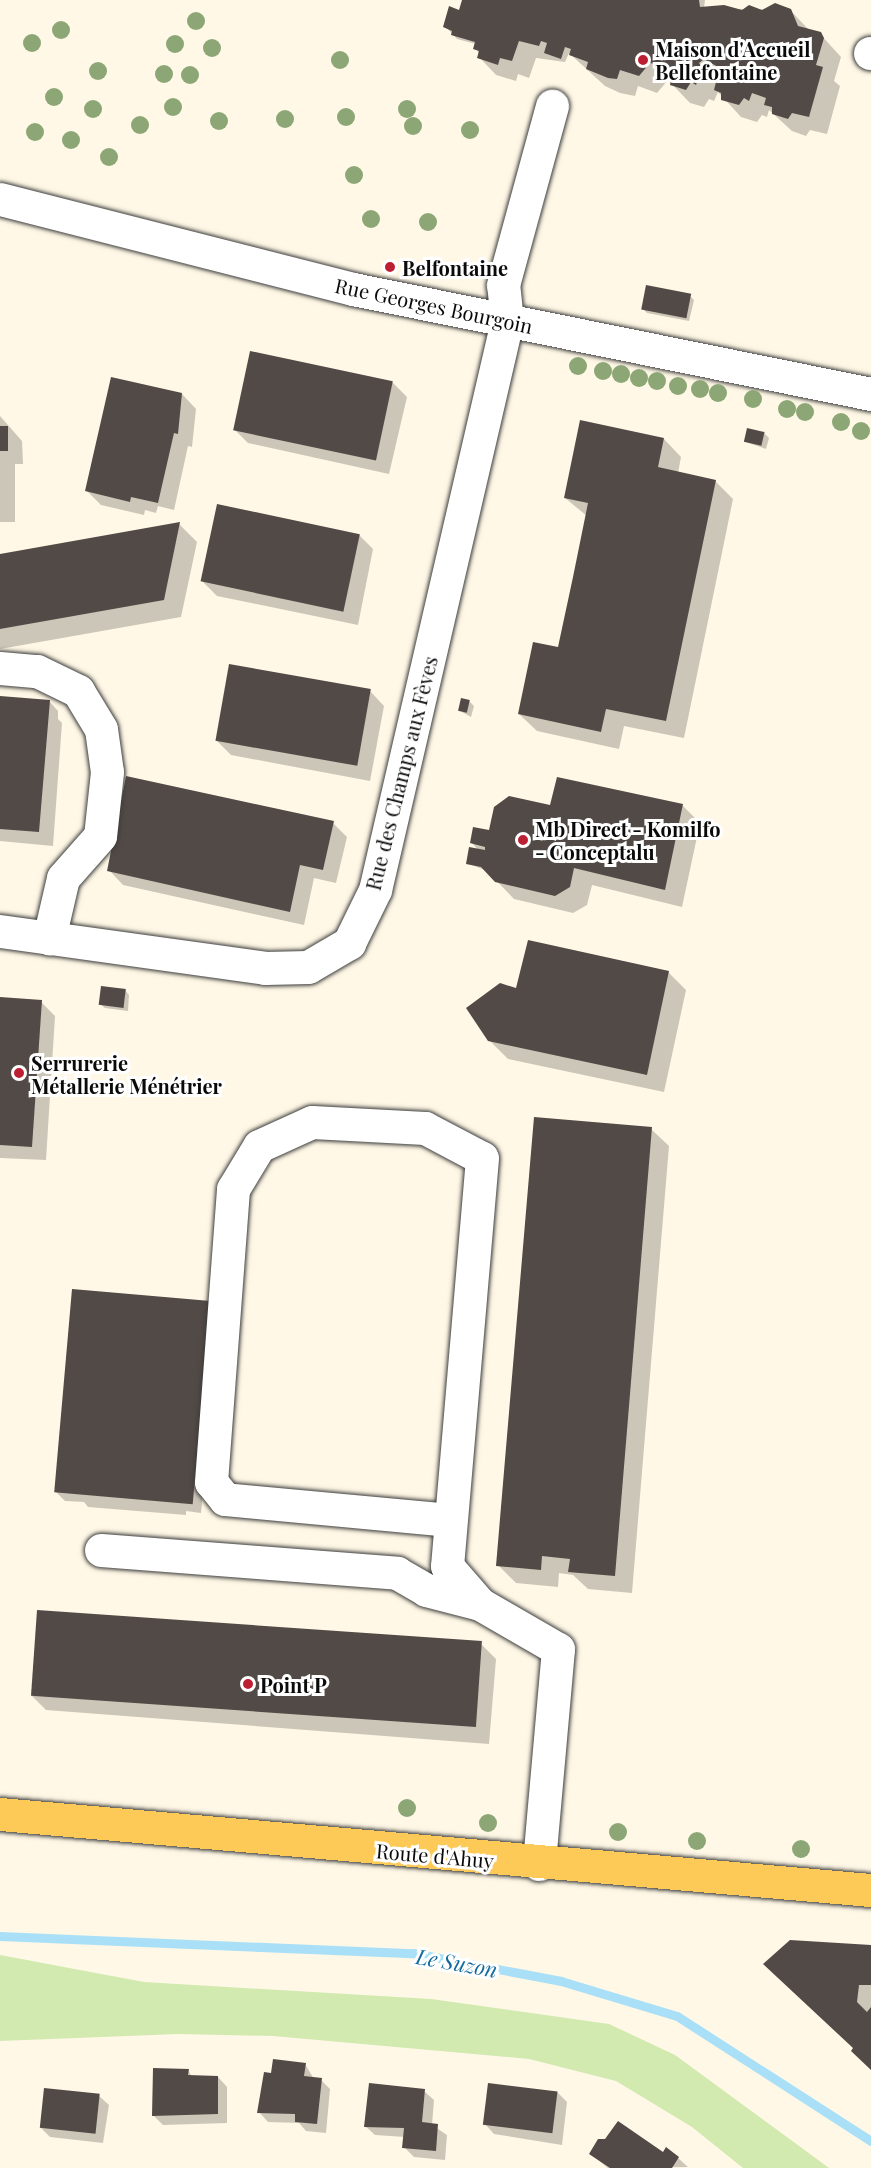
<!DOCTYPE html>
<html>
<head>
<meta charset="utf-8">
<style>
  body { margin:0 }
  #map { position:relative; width:871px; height:2168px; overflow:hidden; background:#fff8e6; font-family:"Playfair Display",serif }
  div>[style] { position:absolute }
  .green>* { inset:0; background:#d2e9b0 }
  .shadow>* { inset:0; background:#0003 }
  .stream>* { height:9px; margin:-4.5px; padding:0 4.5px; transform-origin:4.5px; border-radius:4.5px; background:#a9e0f8 }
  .building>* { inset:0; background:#524a46; transform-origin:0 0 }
  .roads { filter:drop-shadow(0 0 2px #3d3d3d) drop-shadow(0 0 2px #3d3d3d) }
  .minor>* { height:33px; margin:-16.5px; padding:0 16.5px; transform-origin:16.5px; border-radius:16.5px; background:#fff }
  .major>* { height:33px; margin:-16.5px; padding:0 16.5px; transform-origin:16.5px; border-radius:16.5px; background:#fdca58 }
  .trees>* { width:18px; height:18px; margin:-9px; border-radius:50%; background:#8ca676 }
  .dots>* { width:16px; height:16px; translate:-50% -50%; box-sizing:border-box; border:3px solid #fff; border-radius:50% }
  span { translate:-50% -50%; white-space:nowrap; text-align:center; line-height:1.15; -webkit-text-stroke:6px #fff; paint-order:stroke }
  .poi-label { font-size:20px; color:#0a0a0a; font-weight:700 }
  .left { translate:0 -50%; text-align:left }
  .street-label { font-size:20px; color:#0a0a0a }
  .water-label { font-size:21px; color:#116a9d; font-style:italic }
</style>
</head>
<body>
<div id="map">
  <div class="green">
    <i style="clip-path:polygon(0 1955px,144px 1982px,431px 1999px,609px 2024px,675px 2055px,829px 2168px,743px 2168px,692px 2127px,616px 2081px,529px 2059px,273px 2036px,178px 2034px,0 2041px)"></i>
  </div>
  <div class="shadow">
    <i style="clip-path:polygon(463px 0,705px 0,704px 8px,790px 10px,810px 31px,820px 34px,841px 57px,834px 81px,840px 86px,827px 134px,810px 130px,806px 136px,792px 131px,769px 110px,767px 117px,762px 115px,757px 122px,741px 117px,718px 92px,714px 101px,709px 99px,704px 107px,690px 103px,668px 80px,657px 93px,638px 86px,635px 96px,620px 93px,605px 86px,569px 53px,565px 62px,536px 58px,529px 78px,518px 74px,516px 81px,496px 75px,479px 57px,476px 44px,457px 39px,445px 26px,460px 11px)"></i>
    <i style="clip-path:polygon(690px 296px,694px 300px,689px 321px,647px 313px,642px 308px)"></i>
    <i style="clip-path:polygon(393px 383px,407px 397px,389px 474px,248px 443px,234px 429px)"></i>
    <i style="clip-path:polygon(182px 394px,196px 409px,192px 447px,188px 446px,174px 510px,158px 506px,156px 513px,145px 510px,144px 515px,101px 505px,87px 491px)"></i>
    <i style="clip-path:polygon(0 416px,22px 441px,23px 464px,15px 464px,15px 522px,0 522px)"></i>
    <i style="clip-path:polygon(764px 433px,769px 438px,766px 449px,746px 442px)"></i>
    <i style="clip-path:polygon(664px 439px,681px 457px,678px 473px,715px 481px,733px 499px,684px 738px,624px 726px,619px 749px,537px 731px,519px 714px,559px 649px,587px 516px,565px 498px)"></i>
    <i style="clip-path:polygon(179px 524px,197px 542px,181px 617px,0 649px,0 555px)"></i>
    <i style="clip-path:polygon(359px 535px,373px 549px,358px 625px,217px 596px,203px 582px)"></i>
    <i style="clip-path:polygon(370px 691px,384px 706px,370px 781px,231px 755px,217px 741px)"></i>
    <i style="clip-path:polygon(0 697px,49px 701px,58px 711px,58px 719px,62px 723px,53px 846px,0 841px)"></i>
    <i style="clip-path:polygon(469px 701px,474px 706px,471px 717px,460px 711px)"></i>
    <i style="clip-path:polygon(682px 805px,700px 823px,682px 907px,592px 885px,587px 905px,573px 913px,514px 899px,487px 871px,467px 863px,479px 851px,472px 843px,490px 832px)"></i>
    <i style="clip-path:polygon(333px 823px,347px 837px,336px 883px,314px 878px,304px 925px,123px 885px,109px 870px)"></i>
    <i style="clip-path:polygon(668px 972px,686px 990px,664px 1092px,508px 1059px,489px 1040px,517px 990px)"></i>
    <i style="clip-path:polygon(125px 990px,129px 995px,128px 1011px,105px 1008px,100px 1004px)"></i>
    <i style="clip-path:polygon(0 999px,41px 1002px,55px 1016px,46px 1160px,0 1158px)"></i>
    <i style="clip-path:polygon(651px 1129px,669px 1146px,632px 1593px,588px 1589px,573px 1575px,559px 1573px,558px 1587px,516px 1583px,498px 1565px)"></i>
    <i style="clip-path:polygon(219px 1312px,201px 1513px,186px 1511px,186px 1515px,88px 1507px,84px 1502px,65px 1501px,55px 1491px)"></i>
    <i style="clip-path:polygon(482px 1645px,496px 1659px,489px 1744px,46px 1710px,32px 1696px)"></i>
    <i style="clip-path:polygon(871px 1947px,871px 2069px,855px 2048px,779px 1978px)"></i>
    <i style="clip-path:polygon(305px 2064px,314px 2079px,321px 2080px,330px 2089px,326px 2133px,306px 2131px,299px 2123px,268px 2122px,259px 2112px,273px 2074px)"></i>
    <i style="clip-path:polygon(188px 2070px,192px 2077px,218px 2077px,227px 2087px,227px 2123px,163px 2125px,153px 2115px)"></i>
    <i style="clip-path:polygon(424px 2091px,434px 2100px,432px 2125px,447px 2135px,445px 2160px,414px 2157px,404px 2147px,405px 2137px,375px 2135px,365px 2126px)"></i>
    <i style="clip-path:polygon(557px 2092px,567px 2102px,562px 2145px,494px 2134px,485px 2124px)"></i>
    <i style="clip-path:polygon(99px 2096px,109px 2105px,103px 2143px,50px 2137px,40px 2127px)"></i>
    <i style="clip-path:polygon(591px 2154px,678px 2158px,688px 2167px,608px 2168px)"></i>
  </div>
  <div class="stream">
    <i style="left:0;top:1936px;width:413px;rotate:2.4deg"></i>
    <i style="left:413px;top:1953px;width:151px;rotate:10.7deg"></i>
    <i style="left:561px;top:1981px;width:121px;rotate:16.8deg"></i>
    <i style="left:677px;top:2016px;width:231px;rotate:32.8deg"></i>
  </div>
  <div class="building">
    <i style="clip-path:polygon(462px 0,699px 0,700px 7px,724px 5px,742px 10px,749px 5px,762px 10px,775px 3px,791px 9px,798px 26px,821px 32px,824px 38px,816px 65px,823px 67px,809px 117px,792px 113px,788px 119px,772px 114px,772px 107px,764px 105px,766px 98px,752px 93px,749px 101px,744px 98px,739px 105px,721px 100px,721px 93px,714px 90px,718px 74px,725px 71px,704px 59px,699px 63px,702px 68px,696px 85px,691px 82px,686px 90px,670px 85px,671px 79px,664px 77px,667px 67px,650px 63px,639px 76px,620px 70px,617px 79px,608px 78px,586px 69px,588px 62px,569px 55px,571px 49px,565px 47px,561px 59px,544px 53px,547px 43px,541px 41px,539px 46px,519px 41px,512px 61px,500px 58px,498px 65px,477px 58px,479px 51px,473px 49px,475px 42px,451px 35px,452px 31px,443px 27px,449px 6px,459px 10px)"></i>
    <i style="left:646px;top:285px;width:46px;height:25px;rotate:11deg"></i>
    <i style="left:250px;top:351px;width:146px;height:81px;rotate:12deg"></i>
    <i style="clip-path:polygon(111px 377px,182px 393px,178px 434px,174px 433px,158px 503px,131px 497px,130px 502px,85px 491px)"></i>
    <i style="clip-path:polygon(580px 420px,664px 438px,658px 467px,716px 480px,666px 721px,606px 709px,601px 732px,518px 714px,533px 642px,558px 647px,573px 577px,588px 503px,564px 498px)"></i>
    <i style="left:0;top:426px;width:8px;height:25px"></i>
    <i style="left:747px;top:428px;width:18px;height:14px;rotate:13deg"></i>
    <i style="left:217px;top:504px;width:146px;height:79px;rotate:12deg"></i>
    <i style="clip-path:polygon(180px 522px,164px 600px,0 629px,0 554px)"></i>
    <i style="left:229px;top:664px;width:144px;height:78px;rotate:10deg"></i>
    <i style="clip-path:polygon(0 696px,50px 700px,39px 832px,0 829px)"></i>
    <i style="left:461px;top:698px;width:9px;height:13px;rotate:13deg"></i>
    <i style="clip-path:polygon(126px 776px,334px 821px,323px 870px,300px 865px,290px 912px,107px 871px)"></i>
    <i style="clip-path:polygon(557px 777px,683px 804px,665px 890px,574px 868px,570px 887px,555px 896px,495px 882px,481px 867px,466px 864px,469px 847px,485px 850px,485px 847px,470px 843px,473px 827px,489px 830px,494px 807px,509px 796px,550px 805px)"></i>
    <i style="clip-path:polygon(528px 940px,669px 971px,647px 1075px,488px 1041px,466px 1008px,500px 983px,516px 988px)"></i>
    <i style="left:101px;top:986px;width:25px;height:19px;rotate:7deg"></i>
    <i style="clip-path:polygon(0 997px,42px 1000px,32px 1147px,0 1145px)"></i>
    <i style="clip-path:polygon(534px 1117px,652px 1127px,615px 1576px,568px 1572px,570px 1559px,542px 1556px,541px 1570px,496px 1566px)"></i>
    <i style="left:72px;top:1289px;width:139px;height:204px;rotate:5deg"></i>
    <i style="left:37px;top:1610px;width:446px;height:86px;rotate:4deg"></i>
    <i style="clip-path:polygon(790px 1940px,871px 1945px,871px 1985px,859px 1985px,857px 2002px,867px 2012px,871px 2007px,871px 2070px,851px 2051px,853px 2048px,763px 1964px)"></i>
    <i style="clip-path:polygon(273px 2059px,306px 2063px,304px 2076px,322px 2078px,317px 2124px,295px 2122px,295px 2114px,257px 2113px,264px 2072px,271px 2073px)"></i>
    <i style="clip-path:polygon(153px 2068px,189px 2069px,188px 2075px,218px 2076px,218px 2114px,152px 2116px)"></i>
    <i style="clip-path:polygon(369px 2083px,425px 2089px,422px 2122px,438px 2124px,436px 2151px,402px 2148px,404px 2128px,364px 2127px)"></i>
    <i style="left:488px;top:2083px;width:70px;height:42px;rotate:7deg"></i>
    <i style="left:44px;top:2088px;width:56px;height:40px;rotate:6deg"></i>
    <i style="clip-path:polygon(618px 2121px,663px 2152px,666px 2147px,679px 2157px,672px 2168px,610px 2168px,589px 2154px,598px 2139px,605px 2139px)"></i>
  </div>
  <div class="roads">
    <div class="minor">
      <i style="left:870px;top:53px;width:1px"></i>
      <i style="left:0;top:199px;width:364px;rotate:14.3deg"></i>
      <i style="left:353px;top:289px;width:529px;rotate:11.46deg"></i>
      <i style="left:0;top:668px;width:37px;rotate:5deg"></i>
      <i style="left:37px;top:671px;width:46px;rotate:26deg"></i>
      <i style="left:78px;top:691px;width:44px;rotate:58.8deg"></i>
      <i style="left:101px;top:729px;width:43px;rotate:82.1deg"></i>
      <i style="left:107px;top:772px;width:64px;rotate:96.2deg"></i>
      <i style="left:100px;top:836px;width:56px;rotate:131.4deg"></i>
      <i style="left:63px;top:878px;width:62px;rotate:103.1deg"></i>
      <i style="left:0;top:931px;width:268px;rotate:7.9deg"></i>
      <i style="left:265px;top:968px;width:43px;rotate:-1.3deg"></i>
      <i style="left:308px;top:967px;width:48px;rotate:-30.3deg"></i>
      <i style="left:349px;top:943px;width:59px;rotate:-63.9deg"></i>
      <i style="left:375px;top:890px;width:584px;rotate:-76.94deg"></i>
      <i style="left:507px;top:321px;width:36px;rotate:-96deg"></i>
      <i style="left:503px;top:285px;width:186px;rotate:-74.7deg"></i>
      <i style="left:450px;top:1520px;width:226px;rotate:-174.7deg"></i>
      <i style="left:225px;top:1499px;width:22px;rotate:-129deg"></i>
      <i style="left:211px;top:1482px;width:294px;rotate:-85.7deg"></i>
      <i style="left:233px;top:1189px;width:50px;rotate:-58.8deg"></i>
      <i style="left:259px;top:1146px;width:58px;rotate:-24.4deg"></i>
      <i style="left:312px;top:1122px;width:113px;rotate:3deg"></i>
      <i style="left:425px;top:1128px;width:64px;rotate:27.8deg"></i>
      <i style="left:482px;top:1158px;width:409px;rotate:94.9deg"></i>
      <i style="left:447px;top:1566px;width:50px;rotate:49deg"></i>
      <i style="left:480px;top:1604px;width:90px;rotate:30deg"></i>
      <i style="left:558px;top:1649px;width:216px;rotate:95.1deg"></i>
      <i style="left:101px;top:1550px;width:297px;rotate:4.4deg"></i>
      <i style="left:397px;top:1573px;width:34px;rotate:30deg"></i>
      <i style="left:426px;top:1590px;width:56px;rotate:14.5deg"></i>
    </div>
    <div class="major">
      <i style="left:0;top:1814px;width:874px;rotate:4.99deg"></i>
    </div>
  </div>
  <div class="trees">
    <i style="left:196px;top:21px"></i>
    <i style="left:61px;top:30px"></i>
    <i style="left:32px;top:43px"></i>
    <i style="left:175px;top:44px"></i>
    <i style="left:212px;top:48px"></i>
    <i style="left:340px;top:60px"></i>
    <i style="left:98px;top:71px"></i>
    <i style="left:164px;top:74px"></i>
    <i style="left:190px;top:75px"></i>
    <i style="left:54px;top:97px"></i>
    <i style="left:173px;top:107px"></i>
    <i style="left:93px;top:109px"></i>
    <i style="left:407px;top:109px"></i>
    <i style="left:346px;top:117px"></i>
    <i style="left:285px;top:119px"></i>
    <i style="left:219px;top:121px"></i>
    <i style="left:140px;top:125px"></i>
    <i style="left:413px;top:126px"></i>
    <i style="left:470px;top:130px"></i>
    <i style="left:35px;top:132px"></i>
    <i style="left:71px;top:140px"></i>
    <i style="left:109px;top:157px"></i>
    <i style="left:354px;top:175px"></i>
    <i style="left:371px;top:219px"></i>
    <i style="left:428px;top:222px"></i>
    <i style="left:578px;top:366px"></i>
    <i style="left:603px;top:371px"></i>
    <i style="left:621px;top:374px"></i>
    <i style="left:639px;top:378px"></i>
    <i style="left:657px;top:381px"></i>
    <i style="left:678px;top:386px"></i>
    <i style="left:700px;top:389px"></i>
    <i style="left:718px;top:393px"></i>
    <i style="left:753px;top:399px"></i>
    <i style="left:787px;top:409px"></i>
    <i style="left:805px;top:412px"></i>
    <i style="left:841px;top:422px"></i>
    <i style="left:861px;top:431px"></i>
    <i style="left:407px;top:1808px"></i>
    <i style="left:488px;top:1823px"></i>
    <i style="left:618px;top:1832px"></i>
    <i style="left:697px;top:1841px"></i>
    <i style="left:801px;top:1849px"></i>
  </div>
  <div class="dots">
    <i style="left:643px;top:60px;background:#bc1f31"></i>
    <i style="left:390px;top:267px;background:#bc1f31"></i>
    <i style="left:523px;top:840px;background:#bc1f31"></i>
    <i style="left:19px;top:1073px;background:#bc1f31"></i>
    <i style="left:248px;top:1684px;background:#bc1f31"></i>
  </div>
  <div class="poi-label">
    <span class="left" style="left:655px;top:60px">Maison d'Accueil<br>Bellefontaine</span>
    <span class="left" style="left:402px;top:267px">Belfontaine</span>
    <span class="left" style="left:535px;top:840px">Mb Direct - Komilfo<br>- Conceptalu</span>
    <span class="left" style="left:31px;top:1074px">Serrurerie<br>Métallerie Ménétrier</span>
    <span class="left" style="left:260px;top:1684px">Point P</span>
  </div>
  <div class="street-label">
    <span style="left:434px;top:305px;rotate:12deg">Rue Georges Bourgoin</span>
    <span style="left:401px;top:773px;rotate:-76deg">Rue des Champs aux Fèves</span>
    <span style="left:435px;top:1855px;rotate:5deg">Route d'Ahuy</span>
  </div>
  <div class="water-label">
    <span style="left:457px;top:1962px;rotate:10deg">Le Suzon</span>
  </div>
</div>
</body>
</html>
